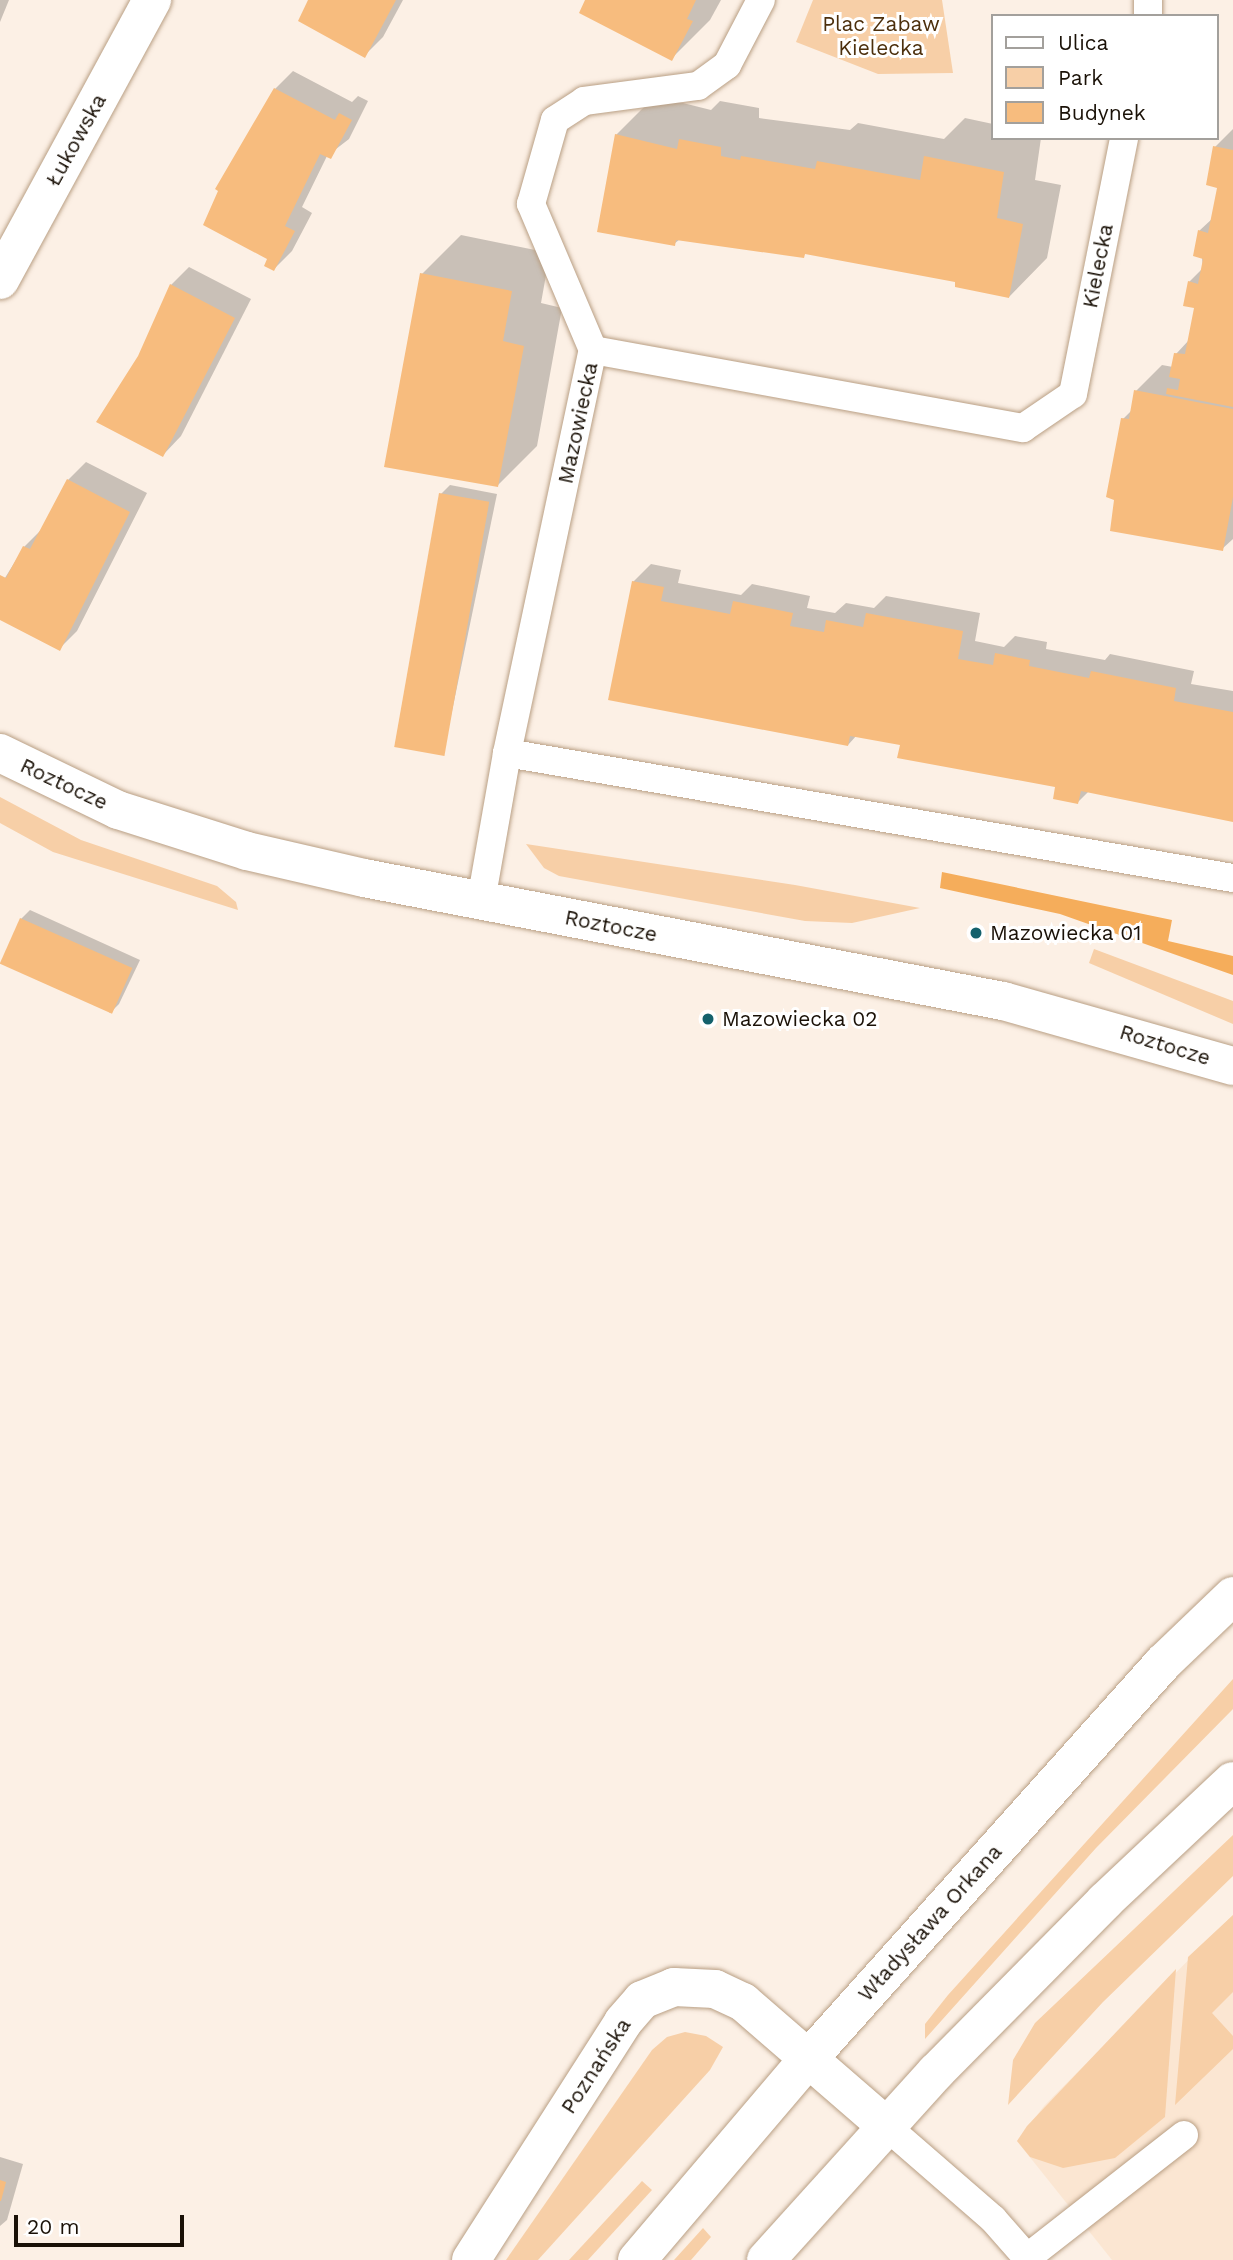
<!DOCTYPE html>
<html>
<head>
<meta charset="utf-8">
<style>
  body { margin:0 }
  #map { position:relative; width:1233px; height:2260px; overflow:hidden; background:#fcf0e5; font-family:"Work Sans",sans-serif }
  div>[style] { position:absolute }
  .built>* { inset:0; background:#fbe6d2 }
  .green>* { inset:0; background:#f7cfa7 }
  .forest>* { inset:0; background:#f5ad5b }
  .shadow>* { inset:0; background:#0003 }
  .building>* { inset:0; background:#f7bc7e; transform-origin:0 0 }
  .roads { filter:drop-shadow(0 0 2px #b99f84) drop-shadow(0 0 2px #b99f84) }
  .service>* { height:28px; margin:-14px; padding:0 14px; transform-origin:14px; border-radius:14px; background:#fff }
  .minor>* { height:38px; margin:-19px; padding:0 19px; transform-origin:19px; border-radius:19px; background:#fff }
  .tertiary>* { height:38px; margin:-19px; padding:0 19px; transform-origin:19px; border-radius:19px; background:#fff }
  .dots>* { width:19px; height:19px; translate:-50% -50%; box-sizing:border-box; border:4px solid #fff; border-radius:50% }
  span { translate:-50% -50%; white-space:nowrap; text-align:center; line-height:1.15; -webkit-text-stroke:6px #fff; paint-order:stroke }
  .park-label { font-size:21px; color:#4c2f0c }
  .street-label { font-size:21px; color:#1a1107 }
  .poi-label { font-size:21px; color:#1a1107 }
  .left { translate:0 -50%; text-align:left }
  .legend { position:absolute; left:991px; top:14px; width:228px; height:126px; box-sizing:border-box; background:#fff; border:2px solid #a3a09c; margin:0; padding:9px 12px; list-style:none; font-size:21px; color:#1a1107 }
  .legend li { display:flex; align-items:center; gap:14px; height:35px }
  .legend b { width:35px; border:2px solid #a3a09c }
  .scale { position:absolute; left:14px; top:2215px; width:170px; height:32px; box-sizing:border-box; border:4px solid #1a1107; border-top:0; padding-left:9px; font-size:21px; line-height:24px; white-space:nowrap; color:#1a1107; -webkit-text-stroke:5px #fff; paint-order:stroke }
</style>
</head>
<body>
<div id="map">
  <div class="built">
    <i style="clip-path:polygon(1233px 1915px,1233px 2260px,1112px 2260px,1017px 2141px,1044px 2106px)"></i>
  </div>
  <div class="green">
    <i style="clip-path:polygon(813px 0,942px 0,953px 73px,878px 74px,796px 42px)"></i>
    <i style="clip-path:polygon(0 797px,81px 840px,217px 886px,236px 902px,238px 910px,53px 852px,0 823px)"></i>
    <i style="clip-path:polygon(526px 844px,795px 885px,920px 908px,852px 923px,805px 921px,559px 876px,544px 868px)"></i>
    <i style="clip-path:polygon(1094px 949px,1233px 1001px,1233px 1024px,1089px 963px)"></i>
    <i style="clip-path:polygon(1233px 1679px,1233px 1709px,1096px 1848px,925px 2039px,925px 2024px,948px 1995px)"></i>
    <i style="clip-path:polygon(1233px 1835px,1233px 1876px,1103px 2002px,1008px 2105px,1013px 2060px,1035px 2023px)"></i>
    <i style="clip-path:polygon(1233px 1915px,1233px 1992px,1212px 2013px,1233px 2036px,1233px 2049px,1175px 2105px,1188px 1957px)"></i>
    <i style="clip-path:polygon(1176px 1969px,1165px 2117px,1115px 2158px,1063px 2168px,1030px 2157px,1017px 2141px,1027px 2126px)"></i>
    <i style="clip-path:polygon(685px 2032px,706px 2036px,723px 2047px,710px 2070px,538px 2260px,506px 2260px,652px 2050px,667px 2037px)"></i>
    <i style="clip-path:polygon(642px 2181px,652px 2190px,588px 2260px,569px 2260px)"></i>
    <i style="clip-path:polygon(703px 2228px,711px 2237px,691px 2260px,674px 2260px)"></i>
  </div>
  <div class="forest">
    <i style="clip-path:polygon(942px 872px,1172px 920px,1168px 941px,1233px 956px,1233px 975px,1060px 914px,940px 888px)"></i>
  </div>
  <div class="shadow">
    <i style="clip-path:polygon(0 0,9px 0,0 22px)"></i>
    <i style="clip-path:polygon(310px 0,403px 0,383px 37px,365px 55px)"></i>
    <i style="clip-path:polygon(587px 0,721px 0,710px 20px,672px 58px)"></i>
    <i style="clip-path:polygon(293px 71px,352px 102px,358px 96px,368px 101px,349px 139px,327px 156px,302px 207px,312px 213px,292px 251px,274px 269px,270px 258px,275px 89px)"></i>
    <i style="clip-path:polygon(655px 96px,711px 110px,720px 101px,759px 108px,759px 118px,850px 130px,858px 123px,944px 139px,965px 118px,993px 124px,993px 138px,1041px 138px,1035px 180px,1061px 185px,1047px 258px,1009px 297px,957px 281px,807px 252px,803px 256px,680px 239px,674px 244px,616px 135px)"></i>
    <i style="clip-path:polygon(1233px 129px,1233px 539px,1222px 549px,1123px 419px,1133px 409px,1136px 391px,1162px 365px,1173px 367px,1176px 354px,1189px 340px,1196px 307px,1189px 282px,1203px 268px,1199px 231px,1213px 218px,1219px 186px,1215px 147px)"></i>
    <i style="clip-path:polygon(461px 235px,550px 253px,541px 303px,562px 308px,537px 446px,498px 485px,422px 274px)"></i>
    <i style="clip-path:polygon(189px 267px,251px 299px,181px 436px,163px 455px,139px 356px,171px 285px)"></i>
    <i style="clip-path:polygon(86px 462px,147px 493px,77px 631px,59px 649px,0 618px,0 586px,24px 547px,43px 528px,68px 480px)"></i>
    <i style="clip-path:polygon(450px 485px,497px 494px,445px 745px,436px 754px,441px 494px)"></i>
    <i style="clip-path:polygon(651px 564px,681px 570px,678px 583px,741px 595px,752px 584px,810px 596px,807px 608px,835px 613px,846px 603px,874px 608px,886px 596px,980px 613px,975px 641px,1004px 647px,1015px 636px,1047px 642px,1046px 649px,1105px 660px,1110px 654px,1194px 671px,1191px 684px,1233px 691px,1233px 820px,1089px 791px,1078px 802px,1057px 786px,902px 744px,857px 735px,848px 745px,633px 582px)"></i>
    <i style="clip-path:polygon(30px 910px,140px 960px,119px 1004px,110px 1013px,21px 919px)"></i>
    <i style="clip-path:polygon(0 2157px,23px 2164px,7px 2220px,0 2226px)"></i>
  </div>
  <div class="building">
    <i style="clip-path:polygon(308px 0,396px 0,365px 58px,298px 21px)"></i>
    <i style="clip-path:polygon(585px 0,696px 0,687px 19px,693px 21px,672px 61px,579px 13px)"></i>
    <i style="clip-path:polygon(274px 88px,335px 120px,339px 113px,352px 120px,331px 159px,320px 154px,285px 226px,295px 231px,274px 271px,264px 266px,267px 259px,203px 225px,218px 191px,215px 189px)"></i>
    <i style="clip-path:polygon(615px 134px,677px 149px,679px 139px,721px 147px,721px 156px,740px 160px,741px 156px,815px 169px,817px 161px,920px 180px,924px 156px,1004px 172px,997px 218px,1023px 224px,1009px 298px,955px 287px,955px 282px,805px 254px,804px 258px,676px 240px,675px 246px,597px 232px)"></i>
    <i style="clip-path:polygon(1213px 146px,1233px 150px,1233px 407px,1166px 394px,1167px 388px,1178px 390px,1180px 379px,1169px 377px,1174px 353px,1185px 354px,1194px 308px,1183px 306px,1188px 281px,1198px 284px,1203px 259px,1193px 256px,1198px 230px,1208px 233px,1217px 188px,1206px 185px)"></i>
    <i style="clip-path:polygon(420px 273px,512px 291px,503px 341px,524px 346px,498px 487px,384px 467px)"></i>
    <i style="clip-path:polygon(170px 284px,235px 318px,163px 457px,96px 422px,138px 356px)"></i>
    <i style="clip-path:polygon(1134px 390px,1233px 409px,1233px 497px,1223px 551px,1110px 531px,1114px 500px,1106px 497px,1121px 418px,1129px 419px)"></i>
    <i style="clip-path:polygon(67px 479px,130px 512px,60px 651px,0 620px,0 575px,6px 578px,23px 546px,30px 549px)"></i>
    <i style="left:439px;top:493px;width:51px;height:258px;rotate:10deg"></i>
    <i style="clip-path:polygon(632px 581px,664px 587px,661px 601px,730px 614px,733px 601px,793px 613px,790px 626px,824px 632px,826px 620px,863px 627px,866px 613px,963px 631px,958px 659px,993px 665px,995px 653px,1030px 660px,1029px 666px,1089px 678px,1091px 671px,1176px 688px,1174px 701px,1233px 712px,1233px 822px,1081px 791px,1078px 804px,1053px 799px,1055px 787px,897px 758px,900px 745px,850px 736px,848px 746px,608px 700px)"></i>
    <i style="left:20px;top:918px;width:123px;height:50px;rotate:24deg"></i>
    <i style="clip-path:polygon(0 2180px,6px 2182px,1px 2201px,0 2201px)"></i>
  </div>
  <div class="roads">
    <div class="service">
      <i style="left:1148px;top:16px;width:16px;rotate:-90deg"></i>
      <i style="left:593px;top:350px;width:437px;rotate:10.3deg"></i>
      <i style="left:1023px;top:428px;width:60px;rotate:-34.2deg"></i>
      <i style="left:1073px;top:394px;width:261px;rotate:-78.7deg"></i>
      <i style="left:593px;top:350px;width:159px;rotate:-113deg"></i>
      <i style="left:531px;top:204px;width:87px;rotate:-74.1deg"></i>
      <i style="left:555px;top:120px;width:35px;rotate:-33deg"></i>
      <i style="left:584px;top:101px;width:115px;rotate:-7.5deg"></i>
      <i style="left:698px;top:86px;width:36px;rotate:-36deg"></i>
      <i style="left:727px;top:65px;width:73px;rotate:-62.4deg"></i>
      <i style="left:507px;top:753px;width:737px;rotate:9.77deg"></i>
      <i style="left:481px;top:901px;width:150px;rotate:-80deg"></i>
      <i style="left:507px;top:753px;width:412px;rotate:-78deg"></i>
      <i style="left:886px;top:2126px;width:142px;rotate:41deg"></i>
      <i style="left:993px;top:2219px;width:55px;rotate:48.7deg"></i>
      <i style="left:1028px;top:2257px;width:198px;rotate:-38deg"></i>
    </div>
    <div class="minor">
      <i style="left:0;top:280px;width:319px;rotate:-61.5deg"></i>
      <i style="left:471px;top:2260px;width:282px;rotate:-57.4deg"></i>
      <i style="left:623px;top:2022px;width:29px;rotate:-49deg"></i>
      <i style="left:642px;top:2000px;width:35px;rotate:-22deg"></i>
      <i style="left:674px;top:1987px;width:41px;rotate:2.8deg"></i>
      <i style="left:715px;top:1989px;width:31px;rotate:25deg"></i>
      <i style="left:743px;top:2002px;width:189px;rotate:40.9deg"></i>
    </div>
    <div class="tertiary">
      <i style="left:0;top:753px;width:131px;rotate:25.8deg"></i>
      <i style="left:118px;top:810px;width:135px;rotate:17.6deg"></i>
      <i style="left:247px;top:851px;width:120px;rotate:13deg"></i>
      <i style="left:364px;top:878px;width:651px;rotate:10.9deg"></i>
      <i style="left:1003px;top:1001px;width:239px;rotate:15.8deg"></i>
      <i style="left:637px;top:2260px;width:267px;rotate:-49.6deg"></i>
      <i style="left:810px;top:2057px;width:529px;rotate:-48.14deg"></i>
      <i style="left:1163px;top:1663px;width:97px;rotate:-43.7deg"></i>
      <i style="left:766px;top:2260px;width:253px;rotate:-47.9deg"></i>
      <i style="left:936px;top:2072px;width:240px;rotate:-45.3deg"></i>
      <i style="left:1105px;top:1901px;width:175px;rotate:-43.2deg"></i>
    </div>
  </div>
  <div class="dots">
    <i style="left:976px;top:933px;background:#14616c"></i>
    <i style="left:708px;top:1019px;background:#14616c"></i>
  </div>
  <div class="park-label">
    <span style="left:881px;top:36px">Plac Zabaw<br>Kielecka</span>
  </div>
  <div class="street-label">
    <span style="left:76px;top:140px;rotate:-61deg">Łukowska</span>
    <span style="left:1098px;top:266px;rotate:-79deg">Kielecka</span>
    <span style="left:578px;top:423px;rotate:-78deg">Mazowiecka</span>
    <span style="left:64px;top:784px;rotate:25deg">Roztocze</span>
    <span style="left:611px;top:926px;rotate:11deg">Roztocze</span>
    <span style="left:1165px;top:1045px;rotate:17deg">Roztocze</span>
    <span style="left:930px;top:1923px;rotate:-48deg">Władysława Orkana</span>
    <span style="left:596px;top:2066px;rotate:-57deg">Poznańska</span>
  </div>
  <div class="poi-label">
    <span class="left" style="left:990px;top:933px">Mazowiecka 01</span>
    <span class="left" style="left:722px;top:1019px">Mazowiecka 02</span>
  </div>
  <ul class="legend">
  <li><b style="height:9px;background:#fff"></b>Ulica</li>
  <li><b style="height:19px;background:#f7cfa7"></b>Park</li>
  <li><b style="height:19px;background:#f7bc7e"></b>Budynek</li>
  </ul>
  <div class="scale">20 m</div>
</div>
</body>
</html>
